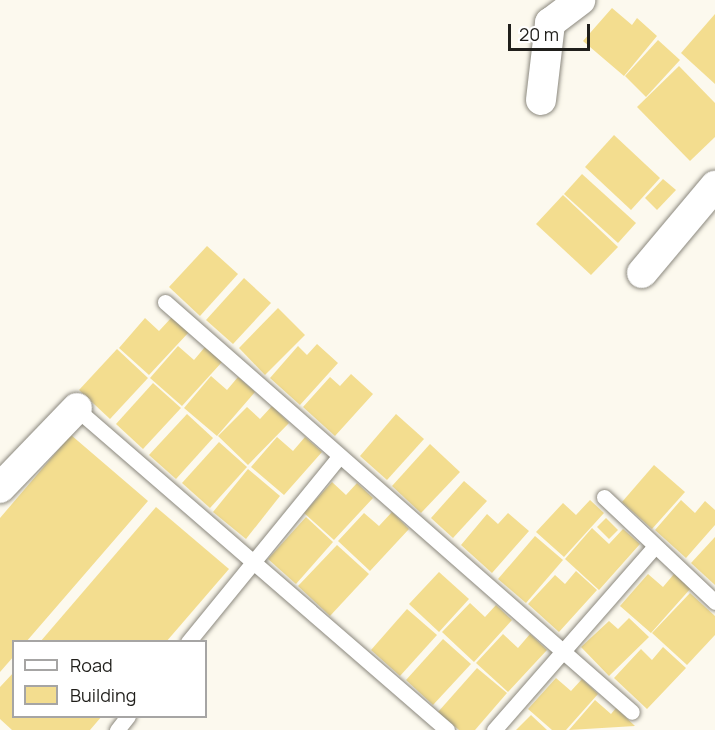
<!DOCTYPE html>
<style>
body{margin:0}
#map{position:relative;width:715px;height:730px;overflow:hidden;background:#fcf9ee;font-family:Manrope,sans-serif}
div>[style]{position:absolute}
.building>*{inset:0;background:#f3dd8f}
.roads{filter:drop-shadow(0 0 2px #8b887e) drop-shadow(0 0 2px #8b887e)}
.service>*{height:15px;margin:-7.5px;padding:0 7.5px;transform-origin:7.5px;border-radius:7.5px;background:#fff}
.minor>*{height:30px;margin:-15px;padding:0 15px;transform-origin:15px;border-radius:15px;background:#fff}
span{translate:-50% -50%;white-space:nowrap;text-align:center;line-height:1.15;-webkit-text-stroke:4.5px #fff;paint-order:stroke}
.legend{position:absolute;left:12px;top:640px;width:195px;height:78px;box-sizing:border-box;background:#fff;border:2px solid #a6a5a4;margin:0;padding:8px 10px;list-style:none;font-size:18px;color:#201f1b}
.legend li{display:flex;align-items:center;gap:12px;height:30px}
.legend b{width:30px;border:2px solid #a6a5a4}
.scale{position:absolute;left:508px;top:24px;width:82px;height:27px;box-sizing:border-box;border:3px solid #201f1b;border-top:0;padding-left:8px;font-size:18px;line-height:21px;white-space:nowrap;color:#201f1b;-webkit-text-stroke:4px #fff;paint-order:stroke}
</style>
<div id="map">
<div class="building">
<div style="clip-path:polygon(612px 8px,632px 25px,637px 18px,657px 36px,624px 76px,583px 41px)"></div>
<div style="clip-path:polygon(715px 14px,715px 84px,681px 53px)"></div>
<div style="clip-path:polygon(658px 40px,680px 60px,646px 97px,625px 76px)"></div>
<div style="clip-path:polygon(679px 66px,715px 103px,715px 137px,690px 161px,637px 107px)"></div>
<div style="clip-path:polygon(614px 135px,660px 178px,631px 210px,585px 167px)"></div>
<div style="clip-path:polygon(582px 174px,636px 223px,618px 243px,564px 194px)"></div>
<div style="clip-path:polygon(663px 179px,676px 190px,657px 210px,645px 198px)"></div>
<div style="clip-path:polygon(563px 195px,618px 247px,591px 275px,536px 224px)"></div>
<div style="clip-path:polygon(207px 246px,238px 274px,200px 316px,169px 287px)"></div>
<div style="clip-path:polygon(244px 278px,271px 303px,233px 344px,206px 320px)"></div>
<div style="clip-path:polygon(278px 308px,305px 335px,265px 375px,239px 348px)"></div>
<div style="clip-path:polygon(172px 317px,189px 332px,149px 375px,119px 348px,145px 318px,159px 331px)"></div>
<div style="clip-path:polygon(317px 344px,338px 363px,300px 405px,270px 378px,298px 346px,307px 355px)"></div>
<div style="clip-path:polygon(178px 346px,194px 360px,205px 347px,222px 362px,182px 406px,150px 378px)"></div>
<div style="clip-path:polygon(117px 349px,148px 378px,110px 419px,79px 390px)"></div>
<div style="clip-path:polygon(351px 374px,373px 394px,335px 436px,303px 407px,330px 377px,340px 386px)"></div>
<div style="clip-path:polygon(211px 376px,227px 390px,238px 377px,255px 392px,217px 436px,184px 408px)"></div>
<div style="clip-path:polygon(153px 383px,181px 408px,143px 449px,116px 424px)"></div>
<div style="clip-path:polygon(272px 406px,289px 423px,248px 465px,218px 436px,247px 407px,260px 419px)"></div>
<div style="clip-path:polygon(187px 414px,213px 438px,176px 479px,149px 455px)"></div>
<div style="clip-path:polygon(396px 414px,424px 439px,387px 480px,360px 456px)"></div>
<div style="clip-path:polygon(71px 435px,148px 501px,26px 642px,14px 642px,14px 656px,0 672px,0 518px)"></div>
<div style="clip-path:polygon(277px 437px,293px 451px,305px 437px,322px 452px,284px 495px,251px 467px)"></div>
<div style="clip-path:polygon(219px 442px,247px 467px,210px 508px,182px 483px)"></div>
<div style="clip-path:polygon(430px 444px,460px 472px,421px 513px,392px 486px)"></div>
<div style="clip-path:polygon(654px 465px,685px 492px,652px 529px,622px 502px)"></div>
<div style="clip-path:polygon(248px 469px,280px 496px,246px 539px,213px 512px)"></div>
<div style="clip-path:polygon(464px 481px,487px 501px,453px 538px,431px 518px)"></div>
<div style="clip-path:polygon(332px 482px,346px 495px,357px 483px,373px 498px,334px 540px,304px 513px)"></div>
<div style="clip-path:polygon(590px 500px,604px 513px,564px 557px,536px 532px,563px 503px,576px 515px)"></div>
<div style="clip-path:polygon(681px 500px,695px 513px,705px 501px,715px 510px,715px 525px,686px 558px,655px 530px)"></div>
<div style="clip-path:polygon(156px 507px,229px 569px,166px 642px,40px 642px)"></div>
<div style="clip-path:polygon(392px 512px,409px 529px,370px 571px,338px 541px,364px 513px,379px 526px)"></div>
<div style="clip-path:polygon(508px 513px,529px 531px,492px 573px,461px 545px,487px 514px,498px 524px)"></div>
<div style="clip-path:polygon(306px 517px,333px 542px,296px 584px,268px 559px)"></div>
<div style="clip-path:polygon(606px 518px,618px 530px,609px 539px,597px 527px)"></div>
<div style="clip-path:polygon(592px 528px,609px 544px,623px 529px,640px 544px,599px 590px,565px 559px)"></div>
<div style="clip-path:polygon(535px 536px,563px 560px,526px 603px,498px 579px)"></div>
<div style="clip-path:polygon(715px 537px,715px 585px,691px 563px)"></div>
<div style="clip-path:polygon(337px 545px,369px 574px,330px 616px,298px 586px)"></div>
<div style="clip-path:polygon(576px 571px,597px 590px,559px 632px,528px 604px,555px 575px,565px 584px)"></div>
<div style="clip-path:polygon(439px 572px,469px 599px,439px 632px,409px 604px)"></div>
<div style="clip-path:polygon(648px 574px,663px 587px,674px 574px,691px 588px,651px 633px,620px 606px)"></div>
<div style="clip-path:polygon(690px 593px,715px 616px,715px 635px,687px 665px,652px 633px)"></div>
<div style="clip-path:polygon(470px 603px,485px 617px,496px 605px,512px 620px,474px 662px,442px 632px)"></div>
<div style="clip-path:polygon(407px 609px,437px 635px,400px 676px,371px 650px)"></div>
<div style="clip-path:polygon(629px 618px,649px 637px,609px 676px,581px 647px,609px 621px,618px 629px)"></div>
<div style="clip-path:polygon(503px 634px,518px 648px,530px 634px,547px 650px,508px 692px,476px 663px)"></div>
<div style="clip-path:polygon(443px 639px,471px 664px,433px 705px,406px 680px)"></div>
<div style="clip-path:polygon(663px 647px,686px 668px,647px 709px,614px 678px,641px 649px,652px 660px)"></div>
<div style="clip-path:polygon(477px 668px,507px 693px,475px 730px,459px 730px,438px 712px)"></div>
<div style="clip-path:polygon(14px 672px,14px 716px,102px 716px,90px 730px,12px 730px,0 719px,0 687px)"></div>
<div style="clip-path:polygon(556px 678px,571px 691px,582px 679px,598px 694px,566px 730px,552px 730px,528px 709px)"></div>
<div style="clip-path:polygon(595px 700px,611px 714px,616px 708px,635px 726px,569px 730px)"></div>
<div style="clip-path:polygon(531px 715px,547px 730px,516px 730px)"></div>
</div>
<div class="roads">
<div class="service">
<div style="left:165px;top:302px;width:621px;rotate:41.28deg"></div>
<div style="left:72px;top:405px;width:496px;rotate:40.9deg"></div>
<div style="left:604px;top:497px;width:153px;rotate:43.4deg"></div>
<div style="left:188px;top:642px;width:237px;rotate:-50.8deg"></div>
<div style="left:117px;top:730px;width:18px;rotate:-52deg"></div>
<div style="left:494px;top:730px;width:244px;rotate:-48.8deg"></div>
</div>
<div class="minor">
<div style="left:541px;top:100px;width:78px;rotate:-83.3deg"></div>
<div style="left:550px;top:23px;width:38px;rotate:-37deg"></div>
<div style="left:642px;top:273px;width:114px;rotate:-50deg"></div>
<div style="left:0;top:488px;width:111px;rotate:-46.1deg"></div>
</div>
</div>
<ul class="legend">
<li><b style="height:8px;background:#fff"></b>Road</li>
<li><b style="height:16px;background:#f3dd8f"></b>Building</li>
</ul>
<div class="scale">20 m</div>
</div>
